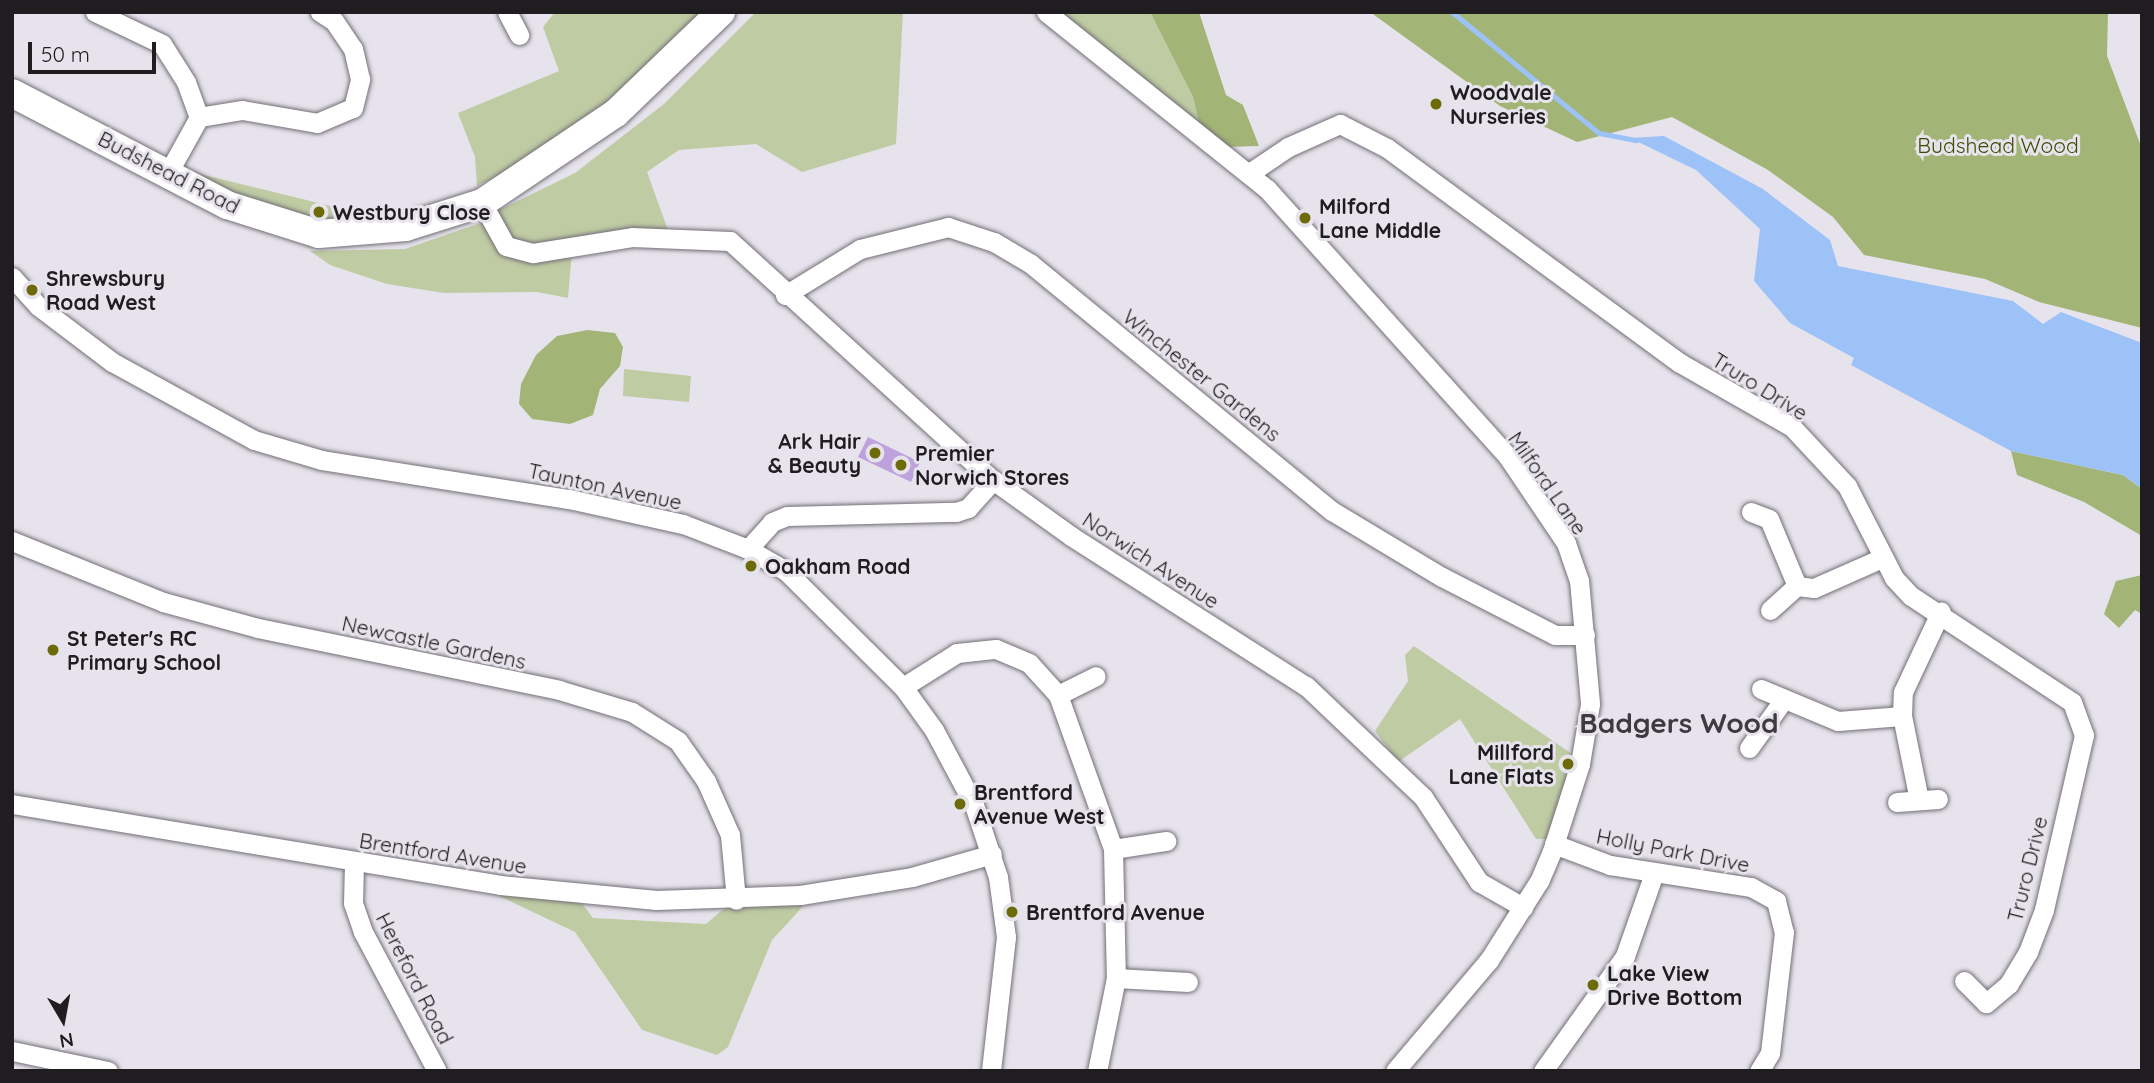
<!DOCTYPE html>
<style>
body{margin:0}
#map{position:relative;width:2154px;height:1083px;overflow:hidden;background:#e7e3ec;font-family:Quicksand,sans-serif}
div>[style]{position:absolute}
.green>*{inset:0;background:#bfcba3}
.forest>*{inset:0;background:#a3b576}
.water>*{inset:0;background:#9dc2f8}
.stream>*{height:5px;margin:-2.5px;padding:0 2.5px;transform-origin:2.5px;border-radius:2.5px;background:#9dc2f8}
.building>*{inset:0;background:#bea2dc}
.roads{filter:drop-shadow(0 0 2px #726f77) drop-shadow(0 0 2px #726f77)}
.street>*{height:19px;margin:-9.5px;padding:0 9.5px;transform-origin:9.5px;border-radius:9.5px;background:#fff}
.secondary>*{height:28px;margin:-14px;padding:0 14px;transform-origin:14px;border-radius:14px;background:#fff}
.dots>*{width:19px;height:19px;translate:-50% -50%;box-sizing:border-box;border:4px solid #e7e3ec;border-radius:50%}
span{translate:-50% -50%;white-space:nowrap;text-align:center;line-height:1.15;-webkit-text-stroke:6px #e7e3ec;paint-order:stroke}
.poi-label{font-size:21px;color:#1f1d20;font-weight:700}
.left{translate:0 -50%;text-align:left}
.right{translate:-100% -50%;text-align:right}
.park-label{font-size:21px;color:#3e4c00}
.street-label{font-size:21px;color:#1f1d20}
.district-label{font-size:28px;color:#3e3a42;font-weight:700}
.frame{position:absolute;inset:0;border:14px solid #1f1d20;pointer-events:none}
.north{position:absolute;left:28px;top:985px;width:70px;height:70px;-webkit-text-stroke:5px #e7e3ec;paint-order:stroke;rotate:170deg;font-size:19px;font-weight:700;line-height:28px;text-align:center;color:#1f1d20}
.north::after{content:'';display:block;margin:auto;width:24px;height:32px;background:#1f1d20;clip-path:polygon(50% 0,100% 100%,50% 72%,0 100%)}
.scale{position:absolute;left:28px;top:42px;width:128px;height:32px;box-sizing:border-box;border:4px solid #1f1d20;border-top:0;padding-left:9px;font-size:21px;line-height:24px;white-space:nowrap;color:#1f1d20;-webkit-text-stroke:5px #e7e3ec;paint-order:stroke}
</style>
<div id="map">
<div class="green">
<div style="clip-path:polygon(555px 12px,703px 12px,604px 105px,531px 158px,477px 186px,475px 157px,458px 113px,559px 71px,543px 27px)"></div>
<div style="clip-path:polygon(756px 12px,903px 12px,896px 144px,802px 172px,756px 144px,679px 150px,647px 172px,668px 230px,533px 248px,509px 242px,493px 213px,575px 173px,664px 104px)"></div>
<div style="clip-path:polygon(1056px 12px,1150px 12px,1193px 97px,1200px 127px)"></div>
<div style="clip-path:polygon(196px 173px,380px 218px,318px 220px,201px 183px)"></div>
<div style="clip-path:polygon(486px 221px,504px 249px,572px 251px,568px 298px,537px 292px,444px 293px,387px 284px,330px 265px,310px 251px,405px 249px)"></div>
<div style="clip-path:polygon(624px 369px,691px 376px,689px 402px,623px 396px)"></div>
<div style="clip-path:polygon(1414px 646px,1575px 756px,1551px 839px,1536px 839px,1460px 719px,1398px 762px,1375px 731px,1408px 681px,1405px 655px)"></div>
<div style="clip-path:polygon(484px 889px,581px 902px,593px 918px,706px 924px,726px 907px,807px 902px,772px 940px,728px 1047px,717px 1055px,642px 1030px,575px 932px)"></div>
</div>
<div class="forest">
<div style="clip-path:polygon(1150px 12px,1199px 12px,1226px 95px,1243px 105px,1259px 146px,1224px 147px,1200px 127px,1193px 97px)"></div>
<div style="clip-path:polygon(1370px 12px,2108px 12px,2107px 56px,2142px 149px,2142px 328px,2039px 302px,1985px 279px,1864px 255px,1833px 217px,1768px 170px,1672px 117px,1577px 142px,1500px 106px)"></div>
<div style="clip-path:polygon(587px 330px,615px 333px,623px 347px,620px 366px,600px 389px,593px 415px,570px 424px,532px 419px,519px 404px,521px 384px,536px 355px,557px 336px)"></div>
<div style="clip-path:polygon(2011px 451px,2123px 475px,2142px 489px,2142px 536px,2084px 502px,2017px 475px)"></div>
<div style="clip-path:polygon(2142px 575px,2142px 614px,2135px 610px,2119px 628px,2104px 614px,2116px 581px)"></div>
</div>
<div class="water">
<div style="clip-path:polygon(1664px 136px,1763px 189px,1830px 240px,1838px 266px,2013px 301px,2043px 324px,2061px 312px,2142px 343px,2142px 489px,2123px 475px,2011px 451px,1851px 365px,1854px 358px,1790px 323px,1754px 281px,1760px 229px,1696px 170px,1630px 138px)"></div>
</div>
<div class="stream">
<div style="left:1452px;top:12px;width:190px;rotate:39.5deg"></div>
<div style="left:1599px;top:133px;width:38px;rotate:11deg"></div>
</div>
<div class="building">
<div style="clip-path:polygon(868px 437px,920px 462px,911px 482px,858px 457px)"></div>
</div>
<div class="roads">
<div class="street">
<div style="left:95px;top:12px;width:74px;rotate:25.5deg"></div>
<div style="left:162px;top:44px;width:45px;rotate:57.7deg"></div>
<div style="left:186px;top:82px;width:37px;rotate:70deg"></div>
<div style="left:507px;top:12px;width:26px;rotate:62deg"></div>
<div style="left:1046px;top:12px;width:283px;rotate:38.7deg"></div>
<div style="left:1267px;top:189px;width:360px;rotate:48deg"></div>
<div style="left:1508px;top:457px;width:104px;rotate:56deg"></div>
<div style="left:1566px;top:543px;width:39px;rotate:71deg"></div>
<div style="left:1579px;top:580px;width:124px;rotate:84.9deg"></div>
<div style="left:1590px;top:704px;width:61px;rotate:99.5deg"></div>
<div style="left:1580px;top:764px;width:91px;rotate:107.8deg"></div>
<div style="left:1552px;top:851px;width:33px;rotate:113deg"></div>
<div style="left:1539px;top:881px;width:93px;rotate:122.3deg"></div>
<div style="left:1489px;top:960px;width:145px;rotate:130.3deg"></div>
<div style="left:199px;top:117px;width:44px;rotate:-9.2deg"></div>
<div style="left:242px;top:110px;width:76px;rotate:9.8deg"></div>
<div style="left:317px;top:123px;width:39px;rotate:-23deg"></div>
<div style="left:353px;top:108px;width:30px;rotate:-76deg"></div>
<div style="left:360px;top:79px;width:31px;rotate:-103deg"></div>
<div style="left:353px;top:49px;width:34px;rotate:-124deg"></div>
<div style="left:334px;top:21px;width:17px;rotate:-147deg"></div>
<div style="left:1251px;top:172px;width:45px;rotate:-34deg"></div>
<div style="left:1288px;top:147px;width:57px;rotate:-23.9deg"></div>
<div style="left:1340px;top:124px;width:53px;rotate:27.1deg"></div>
<div style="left:1387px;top:148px;width:363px;rotate:36.3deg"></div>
<div style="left:1680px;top:363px;width:129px;rotate:29.7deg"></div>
<div style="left:1792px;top:427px;width:81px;rotate:47deg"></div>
<div style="left:1847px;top:486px;width:103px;rotate:62.9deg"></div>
<div style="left:1894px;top:578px;width:25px;rotate:47deg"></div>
<div style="left:1911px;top:596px;width:193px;rotate:33.4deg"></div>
<div style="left:2072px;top:702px;width:35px;rotate:70deg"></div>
<div style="left:2084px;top:735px;width:180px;rotate:102.9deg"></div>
<div style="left:2044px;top:910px;width:45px;rotate:110.9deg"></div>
<div style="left:2028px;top:952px;width:37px;rotate:121deg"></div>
<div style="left:2009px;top:984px;width:30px;rotate:140deg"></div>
<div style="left:1986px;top:1003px;width:31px;rotate:-135deg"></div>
<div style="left:168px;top:173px;width:64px;rotate:-61deg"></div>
<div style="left:482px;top:203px;width:49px;rotate:60.8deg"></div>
<div style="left:506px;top:246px;width:28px;rotate:15deg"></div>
<div style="left:533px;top:253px;width:100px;rotate:-9.2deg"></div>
<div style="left:632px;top:237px;width:98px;rotate:2.3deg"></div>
<div style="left:730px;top:241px;width:355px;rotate:42.3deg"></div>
<div style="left:993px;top:480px;width:96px;rotate:35.7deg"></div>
<div style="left:1071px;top:536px;width:279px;rotate:32.6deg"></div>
<div style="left:1306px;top:686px;width:161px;rotate:43.5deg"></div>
<div style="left:1423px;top:797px;width:102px;rotate:56.6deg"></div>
<div style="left:1479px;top:882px;width:51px;rotate:29.6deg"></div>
<div style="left:12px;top:277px;width:39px;rotate:48deg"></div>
<div style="left:38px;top:306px;width:93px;rotate:37.1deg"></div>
<div style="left:112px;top:362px;width:162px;rotate:28.8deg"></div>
<div style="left:254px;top:440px;width:71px;rotate:16.4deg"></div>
<div style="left:322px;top:460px;width:250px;rotate:9deg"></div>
<div style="left:569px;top:499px;width:117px;rotate:12.4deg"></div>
<div style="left:683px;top:524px;width:70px;rotate:21deg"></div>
<div style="left:748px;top:549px;width:44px;rotate:30.1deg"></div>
<div style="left:786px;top:571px;width:165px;rotate:44.8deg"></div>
<div style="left:903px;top:687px;width:53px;rotate:54.2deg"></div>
<div style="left:934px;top:730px;width:85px;rotate:61.9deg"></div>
<div style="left:974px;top:805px;width:76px;rotate:71.6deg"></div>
<div style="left:998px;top:877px;width:61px;rotate:82.4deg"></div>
<div style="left:1006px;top:937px;width:135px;rotate:96.4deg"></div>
<div style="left:785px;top:295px;width:88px;rotate:-31.5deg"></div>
<div style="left:860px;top:249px;width:91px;rotate:-14deg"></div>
<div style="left:948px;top:227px;width:48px;rotate:18.1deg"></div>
<div style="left:994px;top:242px;width:43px;rotate:30.7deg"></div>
<div style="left:1031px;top:264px;width:389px;rotate:39.4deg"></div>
<div style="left:1332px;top:511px;width:128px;rotate:31deg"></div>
<div style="left:1442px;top:577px;width:127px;rotate:27.2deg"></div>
<div style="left:1555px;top:635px;width:30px"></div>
<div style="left:1751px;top:512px;width:19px;rotate:21deg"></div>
<div style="left:1769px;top:519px;width:73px;rotate:67.3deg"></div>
<div style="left:12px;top:541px;width:163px;rotate:22deg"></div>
<div style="left:163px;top:602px;width:98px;rotate:15.3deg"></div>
<div style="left:258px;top:628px;width:307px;rotate:11.6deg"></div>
<div style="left:559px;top:690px;width:76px;rotate:16.8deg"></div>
<div style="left:632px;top:712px;width:54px;rotate:32.2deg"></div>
<div style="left:678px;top:741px;width:49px;rotate:55deg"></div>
<div style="left:706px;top:781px;width:59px;rotate:66deg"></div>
<div style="left:730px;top:835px;width:65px;rotate:84.7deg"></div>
<div style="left:748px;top:549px;width:36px;rotate:-48deg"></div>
<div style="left:772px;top:522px;width:16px;rotate:-22deg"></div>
<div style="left:787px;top:516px;width:169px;rotate:-1.4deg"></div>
<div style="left:956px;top:512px;width:13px;rotate:-18deg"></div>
<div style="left:968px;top:508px;width:38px;rotate:-48deg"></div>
<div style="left:1770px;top:610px;width:36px;rotate:-42deg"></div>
<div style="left:1797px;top:586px;width:17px;rotate:7deg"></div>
<div style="left:1814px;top:588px;width:74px;rotate:-23.8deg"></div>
<div style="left:903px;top:687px;width:64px;rotate:-32.2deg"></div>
<div style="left:957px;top:653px;width:39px;rotate:-6deg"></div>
<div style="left:996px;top:649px;width:36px;rotate:23deg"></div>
<div style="left:1029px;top:663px;width:43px;rotate:47.8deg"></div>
<div style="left:1058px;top:695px;width:164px;rotate:70.3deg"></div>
<div style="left:1113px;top:849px;width:129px;rotate:88.7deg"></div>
<div style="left:1116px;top:978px;width:95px;rotate:101.5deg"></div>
<div style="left:1761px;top:689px;width:83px;rotate:22.6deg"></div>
<div style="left:1838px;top:721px;width:64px;rotate:-4.5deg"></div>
<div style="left:1058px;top:695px;width:42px;rotate:-26.6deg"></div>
<div style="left:1749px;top:748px;width:60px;rotate:-54.5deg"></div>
<div style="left:1919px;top:800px;width:86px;rotate:-101.4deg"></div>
<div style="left:1902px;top:716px;width:24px;rotate:-88deg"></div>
<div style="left:1903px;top:692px;width:89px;rotate:-64.9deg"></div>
<div style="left:1897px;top:802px;width:41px;rotate:-4.2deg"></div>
<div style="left:12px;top:804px;width:495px;rotate:9.4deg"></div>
<div style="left:500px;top:885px;width:157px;rotate:5.5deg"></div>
<div style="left:656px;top:900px;width:144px;rotate:-2deg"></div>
<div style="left:800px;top:895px;width:113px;rotate:-9.1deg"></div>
<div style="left:912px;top:877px;width:83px;rotate:-16deg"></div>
<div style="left:1554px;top:844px;width:60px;rotate:20.6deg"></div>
<div style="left:1610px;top:865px;width:143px;rotate:8.9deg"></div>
<div style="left:1751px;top:887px;width:29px;rotate:29deg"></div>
<div style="left:1776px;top:901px;width:32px;rotate:76deg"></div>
<div style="left:1784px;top:932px;width:122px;rotate:96.6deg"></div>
<div style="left:1770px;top:1053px;width:21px;rotate:121deg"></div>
<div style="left:1113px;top:849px;width:54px;rotate:-8.6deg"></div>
<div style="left:354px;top:863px;width:40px;rotate:91.4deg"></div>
<div style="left:353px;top:903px;width:31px;rotate:71deg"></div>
<div style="left:363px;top:932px;width:157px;rotate:62deg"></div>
<div style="left:1116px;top:978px;width:72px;rotate:3.2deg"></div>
<div style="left:12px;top:1051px;width:98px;rotate:11.8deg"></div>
<div style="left:1543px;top:1071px;width:141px;rotate:-54.5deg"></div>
<div style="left:1625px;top:956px;width:88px;rotate:-70.7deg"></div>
</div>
<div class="secondary">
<div style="left:12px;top:93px;width:242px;rotate:27.5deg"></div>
<div style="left:227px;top:205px;width:96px;rotate:17.5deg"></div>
<div style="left:319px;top:234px;width:87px;rotate:-4.6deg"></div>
<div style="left:406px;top:227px;width:80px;rotate:-17.5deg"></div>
<div style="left:482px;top:203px;width:161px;rotate:-33.9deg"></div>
<div style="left:616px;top:113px;width:146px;rotate:-43.9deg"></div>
</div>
</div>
<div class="dots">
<div style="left:1436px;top:104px;background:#6d6b08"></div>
<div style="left:319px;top:212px;background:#6d6b08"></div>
<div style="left:1305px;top:218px;background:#6d6b08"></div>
<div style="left:32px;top:290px;background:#6d6b08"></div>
<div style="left:875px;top:453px;background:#6d6b08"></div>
<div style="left:901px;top:465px;background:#6d6b08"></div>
<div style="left:751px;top:566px;background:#6d6b08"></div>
<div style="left:53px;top:650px;background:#6d6b08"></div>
<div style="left:1568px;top:764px;background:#6d6b08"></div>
<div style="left:960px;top:804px;background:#6d6b08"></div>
<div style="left:1012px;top:912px;background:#6d6b08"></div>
<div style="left:1593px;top:985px;background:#6d6b08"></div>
</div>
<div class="poi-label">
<span class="left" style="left:1450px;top:104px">Woodvale<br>Nurseries</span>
<span class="left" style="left:1319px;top:218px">Milford<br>Lane Middle</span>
<span class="left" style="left:333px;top:212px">Westbury Close</span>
<span class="left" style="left:46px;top:290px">Shrewsbury<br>Road West</span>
<span class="right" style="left:861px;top:453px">Ark Hair<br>&amp; Beauty</span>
<span class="left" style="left:915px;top:465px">Premier<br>Norwich Stores</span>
<span class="left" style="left:765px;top:566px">Oakham Road</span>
<span class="left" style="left:67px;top:650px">St Peter's RC<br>Primary School</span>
<span class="right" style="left:1554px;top:764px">Millford<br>Lane Flats</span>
<span class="left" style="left:974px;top:804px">Brentford<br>Avenue West</span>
<span class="left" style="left:1026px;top:912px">Brentford Avenue</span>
<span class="left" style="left:1607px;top:985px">Lake View<br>Drive Bottom</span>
</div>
<div class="park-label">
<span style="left:1998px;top:145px">Budshead Wood</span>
</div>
<div class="street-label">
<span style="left:169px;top:172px;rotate:27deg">Budshead Road</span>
<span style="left:1202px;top:375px;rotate:39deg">Winchester Gardens</span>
<span style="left:1760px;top:386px;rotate:32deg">Truro Drive</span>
<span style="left:1548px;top:483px;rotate:55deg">Milford Lane</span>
<span style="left:605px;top:486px;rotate:12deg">Taunton Avenue</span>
<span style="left:1151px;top:560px;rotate:33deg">Norwich Avenue</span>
<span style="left:434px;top:642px;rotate:12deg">Newcastle Gardens</span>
<span style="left:1673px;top:850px;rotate:11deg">Holly Park Drive</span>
<span style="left:443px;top:853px;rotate:9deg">Brentford Avenue</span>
<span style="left:2027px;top:869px;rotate:-76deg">Truro Drive</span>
<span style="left:415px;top:978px;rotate:63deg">Hereford Road</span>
</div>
<div class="district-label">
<span style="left:1679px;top:723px">Badgers Wood</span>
</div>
<div class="frame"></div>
<div class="north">N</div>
<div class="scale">50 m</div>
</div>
